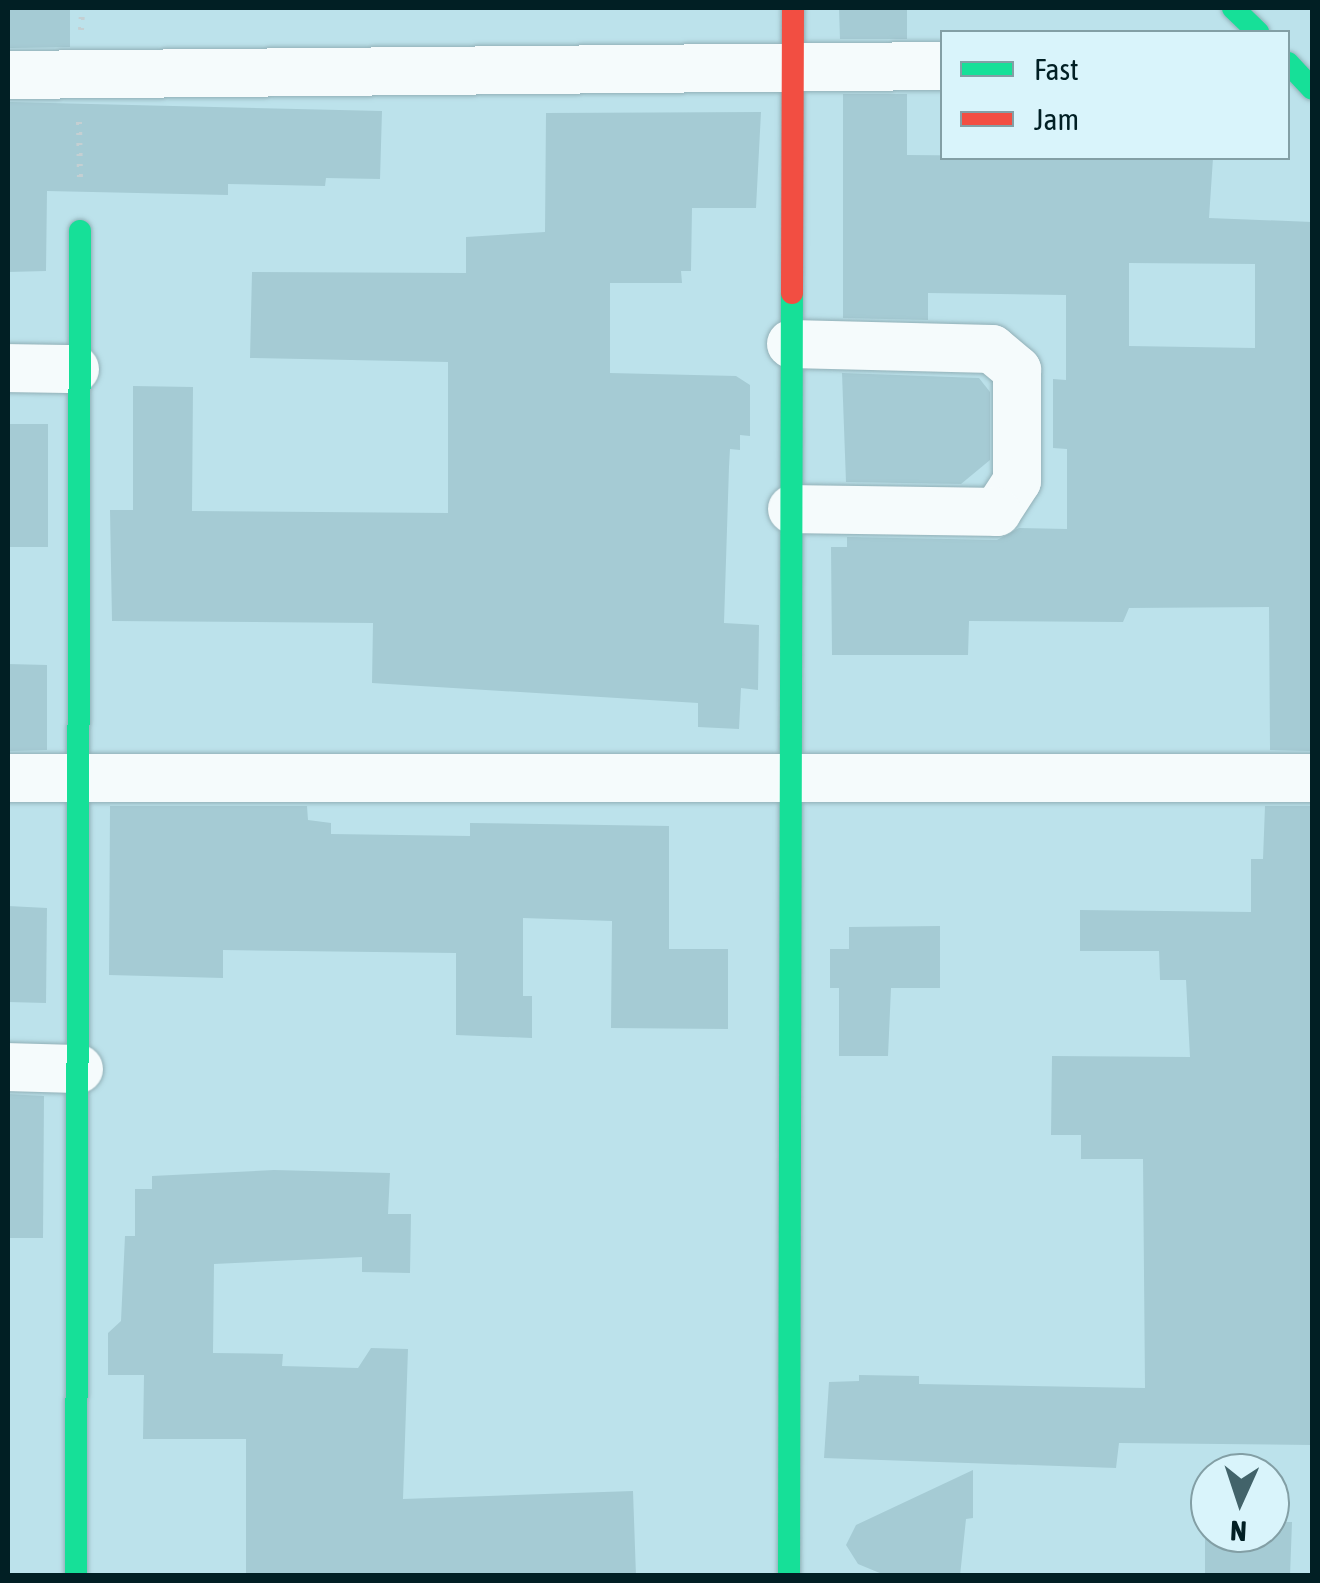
<!DOCTYPE html>
<style>
body{margin:0}
#map{position:relative;width:1320px;height:1583px;overflow:hidden;background:#bce2eb;font-family:"Asap Condensed",sans-serif}
div>[style]{position:absolute}
.building>*{inset:0;background:#a5cbd4}
.path>*{height:6px;margin-top:-3px;transform-origin:0;background:repeating-linear-gradient(90deg,#c4cfd2 0 2.5px,transparent 0 10.5px)}
.roads{filter:drop-shadow(0 0 2px #91afb6) drop-shadow(0 0 2px #91afb6)}
.street>*{height:48px;margin:-24px;padding:0 24px;transform-origin:24px;border-radius:24px;background:#f5fbfc}
.fast>*{height:22px;margin:-11px;padding:0 11px;transform-origin:11px;border-radius:11px;background:#16e098}
.jam>*{height:22px;margin:-11px;padding:0 11px;transform-origin:11px;border-radius:11px;background:#f24e42}
span{translate:-50% -50%;white-space:nowrap;text-align:center;line-height:1.15;-webkit-text-stroke:8px #d9f4fb;paint-order:stroke}
.frame{position:absolute;inset:0;border:10px solid #011f24;pointer-events:none}
.legend{position:absolute;left:940px;top:30px;width:350px;height:130px;box-sizing:border-box;background:#d9f4fb;border:2px solid #839fa5;margin:0;padding:12px 18px;list-style:none;font-size:30px;color:#011f24}
.legend li{display:flex;align-items:center;gap:20px;height:50px}
.legend b{width:50px;border:2px solid #839fa5}
.north{position:absolute;left:1190px;top:1453px;width:100px;height:100px;box-sizing:border-box;background:#d9f4fb;border:2px solid #839fa5;border-radius:50%;rotate:183deg;font-size:28px;font-weight:700;line-height:40px;text-align:center;color:#011f24}
.north::after{content:'';display:block;margin:auto;width:35px;height:45px;background:#42636a;clip-path:polygon(50% 0,100% 100%,50% 72%,0 100%)}
</style>
<div id="map">
<div class="building">
<div style="clip-path:polygon(8px 8px,70px 8px,70px 47px,8px 48px)"></div>
<div style="clip-path:polygon(839px 8px,907px 8px,907px 39px,840px 39px)"></div>
<div style="clip-path:polygon(evenodd,843px 94px,907px 94px,907px 155px,1213px 158px,1209px 218px,1312px 222px,1312px 751px,1270px 750px,1269px 607px,1129px 608px,1123px 622px,969px 621px,968px 655px,832px 655px,831px 547px,847px 547px,847px 537px,997px 540px,1019px 528px,1067px 529px,1067px 449px,1053px 448px,1053px 379px,1066px 380px,1066px 295px,928px 293px,928px 320px,843px 318px,843px 94px,1129px 263px,1255px 264px,1255px 348px,1129px 346px,1129px 263px)"></div>
<div style="clip-path:polygon(8px 102px,382px 111px,380px 179px,326px 178px,325px 186px,228px 184px,228px 195px,47px 191px,46px 271px,8px 272px)"></div>
<div style="clip-path:polygon(761px 112px,756px 208px,692px 208px,691px 271px,681px 271px,682px 283px,610px 283px,610px 373px,736px 376px,750px 385px,750px 436px,740px 435px,740px 450px,730px 449px,729px 467px,724px 623px,759px 625px,758px 690px,741px 688px,739px 729px,698px 727px,698px 703px,372px 683px,373px 623px,112px 621px,110px 510px,133px 510px,133px 386px,193px 387px,192px 511px,448px 513px,448px 362px,250px 358px,252px 272px,466px 273px,466px 237px,545px 232px,546px 113px)"></div>
<div style="clip-path:polygon(842px 373px,979px 378px,990px 392px,990px 460px,961px 484px,846px 482px)"></div>
<div style="clip-path:polygon(8px 424px,48px 424px,48px 547px,8px 547px)"></div>
<div style="clip-path:polygon(8px 664px,47px 665px,47px 750px,8px 751px)"></div>
<div style="clip-path:polygon(110px 806px,307px 806px,308px 820px,331px 823px,331px 834px,470px 836px,470px 823px,669px 826px,669px 949px,728px 949px,728px 1029px,611px 1028px,612px 921px,523px 918px,523px 996px,532px 996px,532px 1038px,456px 1035px,456px 953px,223px 950px,223px 978px,109px 975px)"></div>
<div style="clip-path:polygon(1312px 806px,1312px 1445px,1119px 1443px,1116px 1468px,824px 1458px,829px 1382px,859px 1381px,859px 1375px,919px 1376px,919px 1384px,1145px 1388px,1143px 1159px,1081px 1159px,1081px 1135px,1051px 1135px,1052px 1056px,1190px 1057px,1186px 980px,1160px 980px,1159px 951px,1080px 951px,1080px 910px,1251px 912px,1251px 859px,1263px 859px,1265px 806px)"></div>
<div style="clip-path:polygon(8px 906px,47px 908px,46px 1003px,8px 1002px)"></div>
<div style="clip-path:polygon(940px 926px,940px 988px,891px 988px,888px 1056px,839px 1056px,839px 988px,830px 988px,830px 949px,849px 949px,849px 927px)"></div>
<div style="clip-path:polygon(8px 1094px,44px 1096px,43px 1238px,8px 1238px)"></div>
<div style="clip-path:polygon(274px 1170px,390px 1173px,388px 1214px,411px 1214px,410px 1273px,362px 1272px,362px 1257px,214px 1264px,213px 1353px,283px 1354px,282px 1366px,358px 1368px,371px 1348px,408px 1349px,403px 1499px,633px 1491px,636px 1576px,246px 1576px,246px 1439px,143px 1439px,144px 1375px,108px 1375px,108px 1333px,121px 1321px,125px 1236px,135px 1236px,135px 1189px,152px 1189px,152px 1176px)"></div>
<div style="clip-path:polygon(973px 1470px,973px 1518px,966px 1519px,960px 1576px,887px 1576px,858px 1564px,846px 1545px,856px 1525px)"></div>
<div style="clip-path:polygon(1205px 1521px,1210px 1533px,1270px 1533px,1270px 1522px,1292px 1522px,1290px 1576px,1205px 1576px)"></div>
</div>
<div class="path">
<div style="left:81px;top:30px;width:22px;rotate:-87deg"></div>
<div style="left:79px;top:122px;width:58px;rotate:89deg"></div>
</div>
<div class="roads">
<div class="street">
<div style="left:8px;top:75px;width:934px;rotate:-0.55deg"></div>
<div style="left:791px;top:344px;width:201px;rotate:1.4deg"></div>
<div style="left:992px;top:349px;width:33px;rotate:40deg"></div>
<div style="left:1017px;top:370px;width:111px;rotate:90deg"></div>
<div style="left:1017px;top:481px;width:37px;rotate:123deg"></div>
<div style="left:997px;top:512px;width:205px;rotate:-179.2deg"></div>
<div style="left:8px;top:368px;width:67px;rotate:0.9deg"></div>
<div style="left:8px;top:778px;width:1304px"></div>
<div style="left:8px;top:1067px;width:71px;rotate:1.6deg"></div>
</div>
<div class="fast">
<div style="left:1233px;top:8px;width:35px;rotate:44deg"></div>
<div style="left:1288px;top:63px;width:35px;rotate:47deg"></div>
<div style="left:76px;top:1576px;width:1345px;rotate:-89.83deg"></div>
<div style="left:789px;top:1576px;width:1283px;rotate:-89.87deg"></div>
</div>
<div class="jam">
<div style="left:792px;top:293px;width:285px;rotate:-89.8deg"></div>
</div>
</div>
<div class="frame"></div>
<ul class="legend">
<li><b style="height:12px;background:#16e098"></b>Fast</li>
<li><b style="height:12px;background:#f24e42"></b>Jam</li>
</ul>
<div class="north">N</div>
</div>
